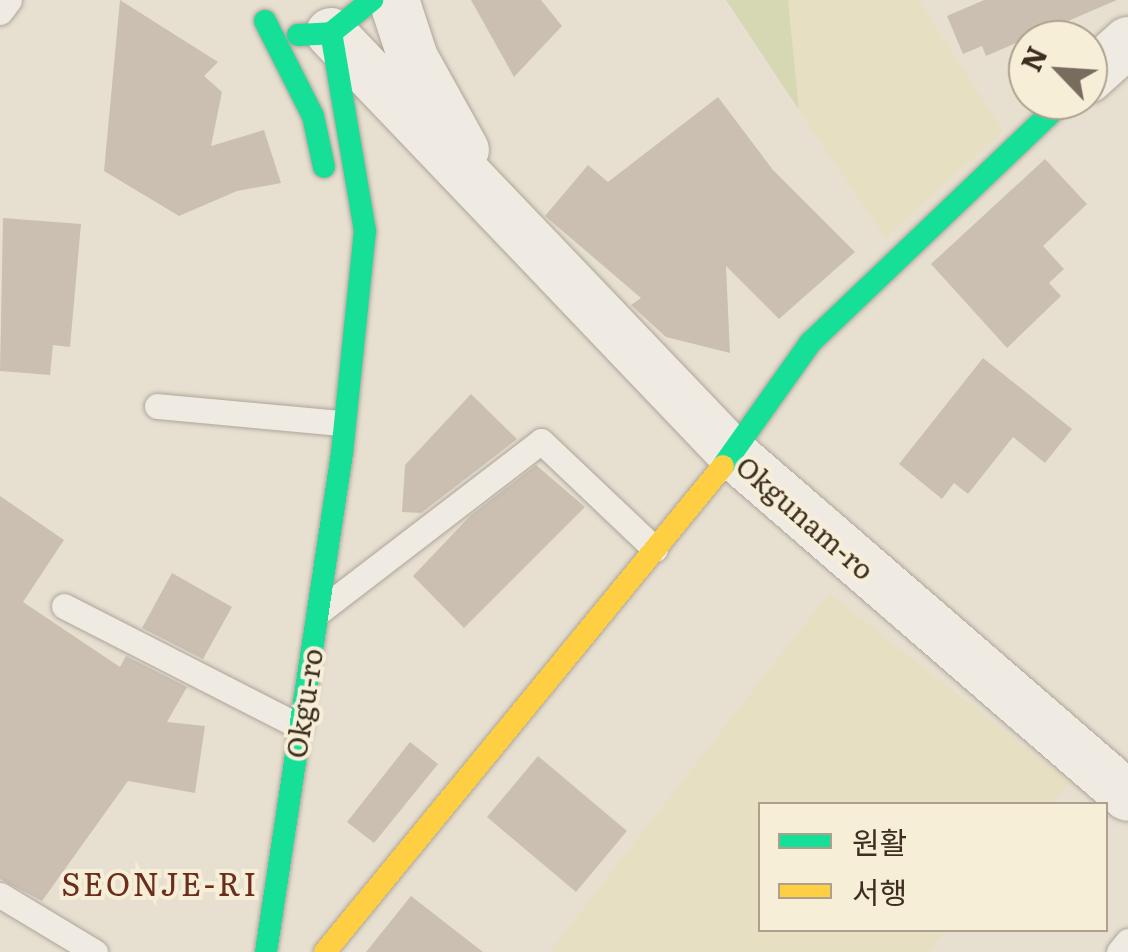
<!DOCTYPE html>
<meta charset="utf-8">
<style>
body{margin:0}
#map{position:relative;width:1128px;height:952px;overflow:hidden;background:#e7e0d1;font-family:Literata,"Noto Sans KR",serif}
div>[style]{position:absolute}
.farmland>*{inset:0;background:#e6dfc2}
.green>*{inset:0;background:#d6d7b3}
.building>*{inset:0;background:#cbbfb2}
.roads{filter:drop-shadow(0 0 2px #ada599) drop-shadow(0 0 2px #ada599)}
.lane>*{height:25px;margin:-12.5px;padding:0 12.5px;transform-origin:12.5px;border-radius:12.5px;background:#efebe3}
.street>*{height:50px;margin:-25px;padding:0 25px;transform-origin:25px;border-radius:25px;background:#efebe3}
.fast>*{height:22px;margin:-11px;padding:0 11px;transform-origin:11px;border-radius:11px;background:#16e098}
.slow>*{height:22px;margin:-11px;padding:0 11px;transform-origin:11px;border-radius:11px;background:#ffcf43}
span{translate:-50% -50%;white-space:nowrap;text-align:center;line-height:1.15;-webkit-text-stroke:8px #f7eed8;paint-order:stroke}
.street-label{font-size:28px;color:#3d2e20}
.quarter-label{font-size:32px;color:#6b2e1e;letter-spacing:2.5px}
.legend{position:absolute;left:758px;top:802px;width:350px;height:130px;box-sizing:border-box;background:#f7eed8;border:2px solid #ada18e;margin:0;padding:12px 18px;list-style:none;font-size:30px;color:#3d2e20}
.legend li{display:flex;align-items:center;gap:20px;height:50px}
.legend b{width:50px;border:2px solid #ada18e}
.north{position:absolute;left:1008px;top:20px;width:100px;height:100px;box-sizing:border-box;background:#f7eed8;border:2px solid #ada18e;border-radius:50%;rotate:295deg;font-size:28px;font-weight:700;line-height:40px;text-align:center;color:#3d2e20}
.north::after{content:'';display:block;margin:auto;width:35px;height:45px;background:#786c5e;clip-path:polygon(50% 0,100% 100%,50% 72%,0 100%)}
</style>
<div id="map">
<div class="farmland">
<div style="clip-path:polygon(788px 0,919px 0,1003px 131px,885px 238px,799px 110px)"></div>
<div style="clip-path:polygon(829px 593px,1070px 783px,1051px 804px,760px 804px,760px 930px,946px 930px,927px 952px,549px 952px)"></div>
</div>
<div class="green">
<div style="clip-path:polygon(726px 0,788px 0,799px 110px)"></div>
</div>
<div class="building">
<div style="clip-path:polygon(120px 0,218px 62px,204px 76px,222px 92px,211px 146px,264px 130px,281px 183px,237px 191px,179px 216px,104px 171px)"></div>
<div style="clip-path:polygon(471px 0,541px 0,562px 26px,514px 77px)"></div>
<div style="clip-path:polygon(984px 0,1117px 0,986px 56px,982px 46px,963px 54px,947px 16px)"></div>
<div style="clip-path:polygon(718px 97px,773px 170px,855px 252px,779px 319px,726px 266px,730px 353px,666px 337px,631px 305px,641px 298px,545px 216px,588px 165px,608px 182px)"></div>
<div style="clip-path:polygon(1045px 159px,1087px 204px,1043px 246px,1064px 269px,1049px 283px,1061px 296px,1007px 348px,931px 264px)"></div>
<div style="clip-path:polygon(3px 218px,81px 224px,70px 347px,53px 345px,50px 375px,0 371px)"></div>
<div style="clip-path:polygon(983px 358px,1072px 429px,1045px 463px,1013px 437px,968px 494px,954px 483px,942px 499px,899px 464px)"></div>
<div style="clip-path:polygon(471px 394px,517px 439px,421px 513px,402px 512px,405px 465px)"></div>
<div style="clip-path:polygon(536px 465px,585px 507px,464px 628px,413px 576px,470px 516px)"></div>
<div style="clip-path:polygon(0 496px,64px 540px,23px 602px,120px 667px,126px 656px,187px 687px,167px 722px,205px 726px,195px 793px,128px 781px,42px 901px,0 879px)"></div>
<div style="clip-path:polygon(172px 573px,232px 607px,203px 659px,142px 628px)"></div>
<div style="clip-path:polygon(410px 742px,438px 764px,374px 843px,347px 822px)"></div>
<div style="clip-path:polygon(538px 756px,627px 831px,576px 892px,487px 817px)"></div>
<div style="clip-path:polygon(411px 896px,483px 952px,366px 952px)"></div>
</div>
<div class="roads">
<div class="lane">
<div style="left:0;top:12px;width:15px;rotate:-53deg"></div>
<div style="left:157px;top:406px;width:185px;rotate:5.3deg"></div>
<div style="left:64px;top:606px;width:265px;rotate:27.1deg"></div>
<div style="left:321px;top:610px;width:277px;rotate:-37.5deg"></div>
<div style="left:541px;top:441px;width:157px;rotate:43.5deg"></div>
<div style="left:0;top:895px;width:111px;rotate:31deg"></div>
<div style="left:1119px;top:952px;width:14px;rotate:-51deg"></div>
</div>
<div class="street">
<div style="left:394px;top:0;width:61px;rotate:71.9deg"></div>
<div style="left:413px;top:58px;width:105px;rotate:61deg"></div>
<div style="left:331px;top:33px;width:582px;rotate:46.32deg"></div>
<div style="left:733px;top:454px;width:522px;rotate:40.89deg"></div>
<div style="left:1088px;top:78px;width:54px;rotate:-42deg"></div>
</div>
<div class="fast">
<div style="left:265px;top:21px;width:106px;rotate:63.2deg"></div>
<div style="left:313px;top:116px;width:52px;rotate:77.8deg"></div>
<div style="left:298px;top:35px;width:33px;rotate:-3deg"></div>
<div style="left:331px;top:33px;width:53px;rotate:-38.8deg"></div>
<div style="left:723px;top:466px;width:151px;rotate:-54.7deg"></div>
<div style="left:810px;top:343px;width:352px;rotate:-43.7deg"></div>
<div style="left:266px;top:952px;width:505px;rotate:-81.34deg"></div>
<div style="left:342px;top:453px;width:223px;rotate:-84.1deg"></div>
<div style="left:365px;top:231px;width:201px;rotate:-99.7deg"></div>
</div>
<div class="slow">
<div style="left:325px;top:952px;width:628px;rotate:-50.68deg"></div>
</div>
</div>
<div class="street-label">
<span style="left:806px;top:517px;rotate:41deg">Okgunam-ro</span>
<span style="left:303px;top:703px;rotate:-81deg">Okgu-ro</span>
</div>
<div class="quarter-label">
<span style="left:160px;top:882px">SEONJE-RI</span>
</div>
<ul class="legend">
<li><b style="height:12px;background:#16e098"></b>원활</li>
<li><b style="height:12px;background:#ffcf43"></b>서행</li>
</ul>
<div class="north">N</div>
</div>
